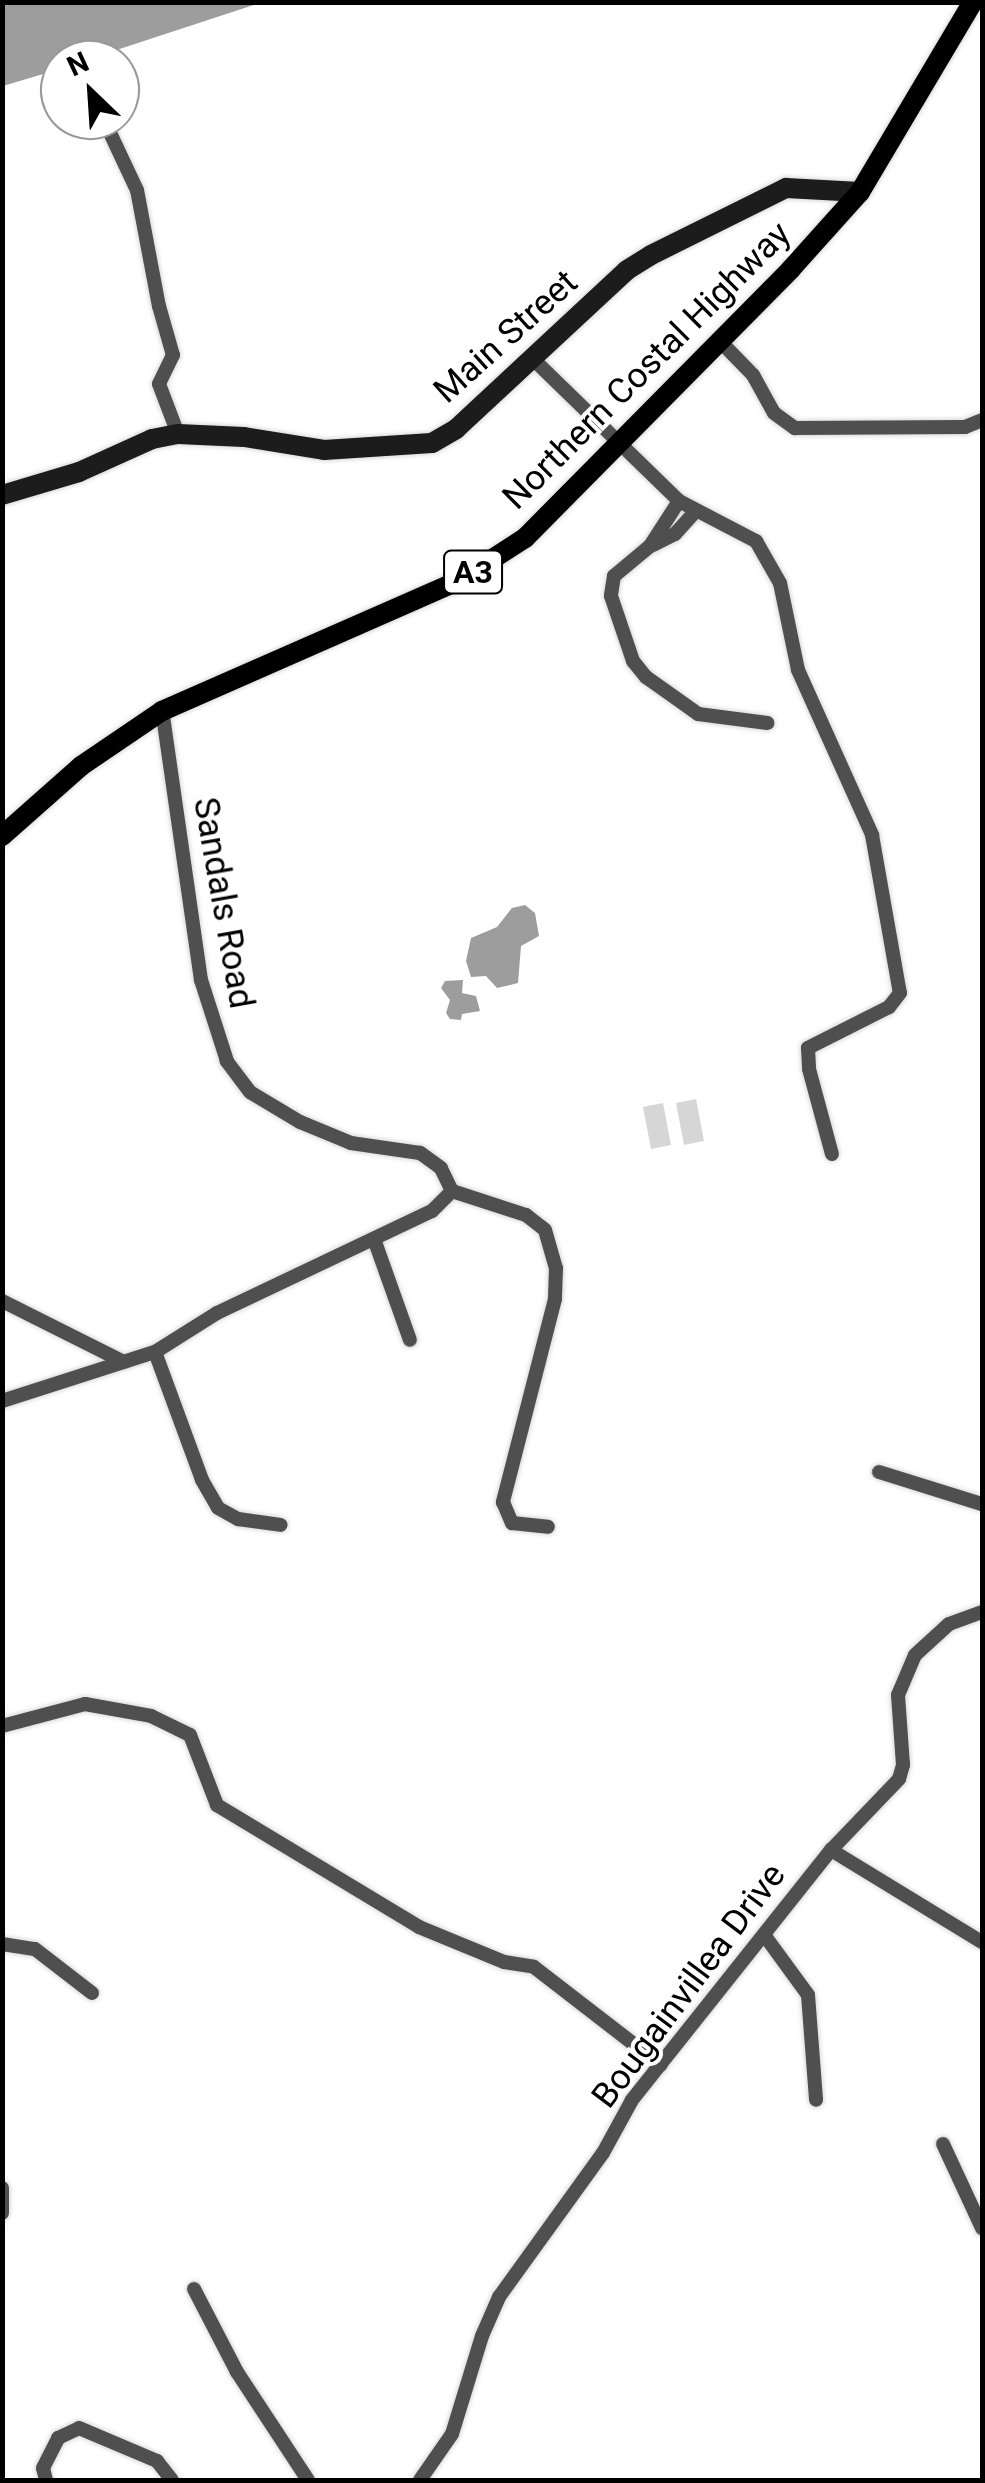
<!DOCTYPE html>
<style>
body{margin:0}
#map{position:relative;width:985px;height:2483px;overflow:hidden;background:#fff;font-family:Roboto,sans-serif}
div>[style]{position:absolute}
.green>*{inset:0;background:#d6d6d6}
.water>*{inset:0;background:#9d9d9d}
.roads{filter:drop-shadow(0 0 2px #dbdbdb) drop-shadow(0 0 2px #dbdbdb)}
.street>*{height:14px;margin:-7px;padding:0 7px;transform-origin:7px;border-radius:7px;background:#4f4f4f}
.secondary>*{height:20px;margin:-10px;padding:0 10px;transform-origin:10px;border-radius:10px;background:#1c1c1c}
.primary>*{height:20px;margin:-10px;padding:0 10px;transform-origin:10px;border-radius:10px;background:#000}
span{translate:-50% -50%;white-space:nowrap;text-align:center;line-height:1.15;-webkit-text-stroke:8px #fff;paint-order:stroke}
.shield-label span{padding:2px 8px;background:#fff;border:2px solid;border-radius:8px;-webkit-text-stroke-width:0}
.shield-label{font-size:32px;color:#000;font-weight:700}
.street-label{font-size:35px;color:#000}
.frame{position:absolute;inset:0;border:5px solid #000;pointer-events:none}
.north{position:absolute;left:40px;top:40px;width:100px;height:100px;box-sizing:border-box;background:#fff;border:2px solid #999;border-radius:50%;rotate:335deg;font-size:28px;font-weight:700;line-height:40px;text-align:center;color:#000}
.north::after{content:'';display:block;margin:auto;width:35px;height:45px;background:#000;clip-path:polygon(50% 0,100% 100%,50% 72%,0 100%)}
</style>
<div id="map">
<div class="green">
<div style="clip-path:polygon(696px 1099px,704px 1141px,684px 1145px,676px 1103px)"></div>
<div style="clip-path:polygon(663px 1103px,671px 1145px,651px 1149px,643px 1107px)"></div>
</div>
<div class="water">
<div style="clip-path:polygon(3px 2px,260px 2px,260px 3px,86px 60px,60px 60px,60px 69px,3px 86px)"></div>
<div style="clip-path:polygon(525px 905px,535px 913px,539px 936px,521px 946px,518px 983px,497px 988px,486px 976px,471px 977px,466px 961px,471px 938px,497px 927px,512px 908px)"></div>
<div style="clip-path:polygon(463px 980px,462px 993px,476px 996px,480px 1011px,462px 1014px,461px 1020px,450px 1019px,446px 1013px,450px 1000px,441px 988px,445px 981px)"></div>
</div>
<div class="roads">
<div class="street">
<div style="left:104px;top:120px;width:77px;rotate:64.8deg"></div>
<div style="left:137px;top:190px;width:118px;rotate:79.3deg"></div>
<div style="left:159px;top:306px;width:51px;rotate:74.1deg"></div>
<div style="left:173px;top:355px;width:32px;rotate:116deg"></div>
<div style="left:159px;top:384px;width:53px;rotate:69.2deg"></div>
<div style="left:718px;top:339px;width:50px;rotate:45.8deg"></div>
<div style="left:753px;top:375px;width:43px;rotate:61.1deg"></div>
<div style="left:774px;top:413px;width:26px;rotate:36deg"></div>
<div style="left:795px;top:428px;width:170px;rotate:-0.3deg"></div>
<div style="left:965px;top:427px;width:18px;rotate:-22deg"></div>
<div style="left:532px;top:358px;width:205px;rotate:44.2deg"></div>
<div style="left:679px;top:501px;width:87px;rotate:27.5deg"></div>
<div style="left:756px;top:541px;width:48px;rotate:60.3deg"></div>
<div style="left:780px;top:583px;width:89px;rotate:78.3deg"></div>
<div style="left:798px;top:670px;width:181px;rotate:65.8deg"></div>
<div style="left:872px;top:835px;width:160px;rotate:80deg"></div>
<div style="left:900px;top:993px;width:18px;rotate:128deg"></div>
<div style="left:889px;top:1007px;width:91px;rotate:153.2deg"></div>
<div style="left:808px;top:1048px;width:21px;rotate:87deg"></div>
<div style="left:809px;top:1069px;width:88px;rotate:74.9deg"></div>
<div style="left:679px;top:501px;width:54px;rotate:122.8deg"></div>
<div style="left:650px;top:546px;width:47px;rotate:140.2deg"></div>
<div style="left:614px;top:576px;width:20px;rotate:99deg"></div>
<div style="left:611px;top:596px;width:69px;rotate:71.3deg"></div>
<div style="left:633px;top:661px;width:21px;rotate:51deg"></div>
<div style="left:646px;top:677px;width:64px;rotate:35.4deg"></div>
<div style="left:698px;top:714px;width:70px;rotate:7.4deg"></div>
<div style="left:653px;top:545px;width:25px;rotate:-27deg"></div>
<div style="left:675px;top:534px;width:30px;rotate:-48deg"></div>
<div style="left:452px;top:1191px;width:78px;rotate:18deg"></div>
<div style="left:526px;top:1215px;width:24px;rotate:38deg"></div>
<div style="left:545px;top:1230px;width:40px;rotate:74deg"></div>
<div style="left:556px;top:1268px;width:31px;rotate:92deg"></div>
<div style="left:555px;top:1299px;width:210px;rotate:104.4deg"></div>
<div style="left:503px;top:1502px;width:23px;rotate:67deg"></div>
<div style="left:512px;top:1523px;width:36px;rotate:6deg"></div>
<div style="left:374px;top:1239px;width:107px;rotate:70.4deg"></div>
<div style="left:2px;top:1301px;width:136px;rotate:26.6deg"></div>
<div style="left:155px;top:1352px;width:136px;rotate:69.8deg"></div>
<div style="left:202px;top:1480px;width:32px;rotate:60deg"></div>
<div style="left:218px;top:1508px;width:23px;rotate:29deg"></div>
<div style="left:238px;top:1519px;width:43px;rotate:7.9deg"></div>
<div style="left:2px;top:1401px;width:161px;rotate:-17.8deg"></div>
<div style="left:155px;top:1352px;width:73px;rotate:-32.2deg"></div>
<div style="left:217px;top:1313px;width:238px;rotate:-25.4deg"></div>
<div style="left:432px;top:1211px;width:28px;rotate:-45deg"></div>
<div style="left:452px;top:1191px;width:25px;rotate:-116deg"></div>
<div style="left:441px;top:1168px;width:26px;rotate:-144deg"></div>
<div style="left:420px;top:1153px;width:70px;rotate:-171.8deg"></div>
<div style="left:351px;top:1143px;width:55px;rotate:-157.6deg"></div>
<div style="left:300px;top:1122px;width:58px;rotate:-149deg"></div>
<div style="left:250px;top:1092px;width:39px;rotate:-127deg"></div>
<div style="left:227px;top:1061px;width:85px;rotate:-107.8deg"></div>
<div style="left:201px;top:980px;width:272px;rotate:-98.2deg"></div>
<div style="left:879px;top:1472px;width:108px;rotate:17.3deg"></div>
<div style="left:2px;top:1726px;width:86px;rotate:-14.8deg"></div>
<div style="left:85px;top:1704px;width:67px;rotate:10.3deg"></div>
<div style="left:151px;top:1716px;width:43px;rotate:26deg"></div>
<div style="left:190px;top:1735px;width:75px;rotate:68.9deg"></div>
<div style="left:217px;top:1805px;width:236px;rotate:31.1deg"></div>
<div style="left:419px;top:1927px;width:92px;rotate:22.4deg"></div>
<div style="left:504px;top:1962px;width:30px;rotate:9deg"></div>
<div style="left:534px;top:1967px;width:160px;rotate:37.7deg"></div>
<div style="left:831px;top:1850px;width:177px;rotate:31.4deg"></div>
<div style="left:765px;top:1936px;width:73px;rotate:53.9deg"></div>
<div style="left:808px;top:1995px;width:105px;rotate:85.6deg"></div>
<div style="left:2px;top:1944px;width:33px;rotate:9deg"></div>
<div style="left:35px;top:1949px;width:72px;rotate:37.7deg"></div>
<div style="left:943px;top:2144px;width:93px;rotate:65.1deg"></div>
<div style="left:2px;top:2188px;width:25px;rotate:90deg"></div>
<div style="left:194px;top:2289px;width:93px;rotate:62.6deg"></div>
<div style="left:237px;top:2372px;width:129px;rotate:56.7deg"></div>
<div style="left:46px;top:2480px;width:12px;rotate:-104deg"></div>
<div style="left:43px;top:2468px;width:34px;rotate:-63deg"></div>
<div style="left:58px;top:2438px;width:23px;rotate:-25deg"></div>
<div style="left:79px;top:2428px;width:85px;rotate:22.9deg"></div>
<div style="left:157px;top:2461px;width:24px;rotate:52deg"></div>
<div style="left:420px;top:2480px;width:56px;rotate:-55.2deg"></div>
<div style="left:452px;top:2434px;width:102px;rotate:-73deg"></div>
<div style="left:482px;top:2336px;width:43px;rotate:-66.4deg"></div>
<div style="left:499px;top:2297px;width:178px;rotate:-54.2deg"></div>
<div style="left:603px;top:2153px;width:60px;rotate:-61.3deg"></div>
<div style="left:632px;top:2100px;width:320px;rotate:-51.5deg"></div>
<div style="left:831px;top:1850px;width:98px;rotate:-46.2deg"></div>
<div style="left:899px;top:1779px;width:15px;rotate:-74deg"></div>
<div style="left:903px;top:1765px;width:70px;rotate:-94.1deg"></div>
<div style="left:898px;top:1695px;width:43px;rotate:-67deg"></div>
<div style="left:915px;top:1655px;width:46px;rotate:-42.4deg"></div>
<div style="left:949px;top:1624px;width:35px;rotate:-20deg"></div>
</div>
<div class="secondary">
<div style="left:2px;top:495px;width:80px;rotate:-16.6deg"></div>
<div style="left:79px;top:472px;width:80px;rotate:-24.3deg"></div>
<div style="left:152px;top:439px;width:26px;rotate:-11deg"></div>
<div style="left:178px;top:434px;width:66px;rotate:2.6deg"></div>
<div style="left:244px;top:437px;width:81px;rotate:9.2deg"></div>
<div style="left:324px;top:450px;width:108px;rotate:-3.7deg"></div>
<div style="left:432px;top:443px;width:28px;rotate:-30deg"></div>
<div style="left:456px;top:429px;width:233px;rotate:-42.9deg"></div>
<div style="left:627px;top:270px;width:28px;rotate:-32deg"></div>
<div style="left:651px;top:255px;width:151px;rotate:-26.4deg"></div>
<div style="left:786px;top:188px;width:74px;rotate:3.1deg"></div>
</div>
<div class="primary">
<div style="left:2px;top:836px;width:106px;rotate:-41.5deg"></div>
<div style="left:81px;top:766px;width:98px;rotate:-34.2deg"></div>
<div style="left:162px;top:711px;width:326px;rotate:-23.7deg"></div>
<div style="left:460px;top:580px;width:77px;rotate:-32.9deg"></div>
<div style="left:525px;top:538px;width:378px;rotate:-45.3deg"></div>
<div style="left:791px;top:269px;width:103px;rotate:-48.1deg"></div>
<div style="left:860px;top:192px;width:221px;rotate:-59.3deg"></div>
</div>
</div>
<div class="shield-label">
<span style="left:473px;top:572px">A3</span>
</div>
<div class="street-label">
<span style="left:506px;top:337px;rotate:-42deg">Main Street</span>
<span style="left:647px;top:366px;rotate:-45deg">Northern Costal Highway</span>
<span style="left:223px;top:903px;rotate:80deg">Sandals Road</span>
<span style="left:689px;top:1986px;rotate:-53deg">Bougainvillea Drive</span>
</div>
<div class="frame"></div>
<div class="north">N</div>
</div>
